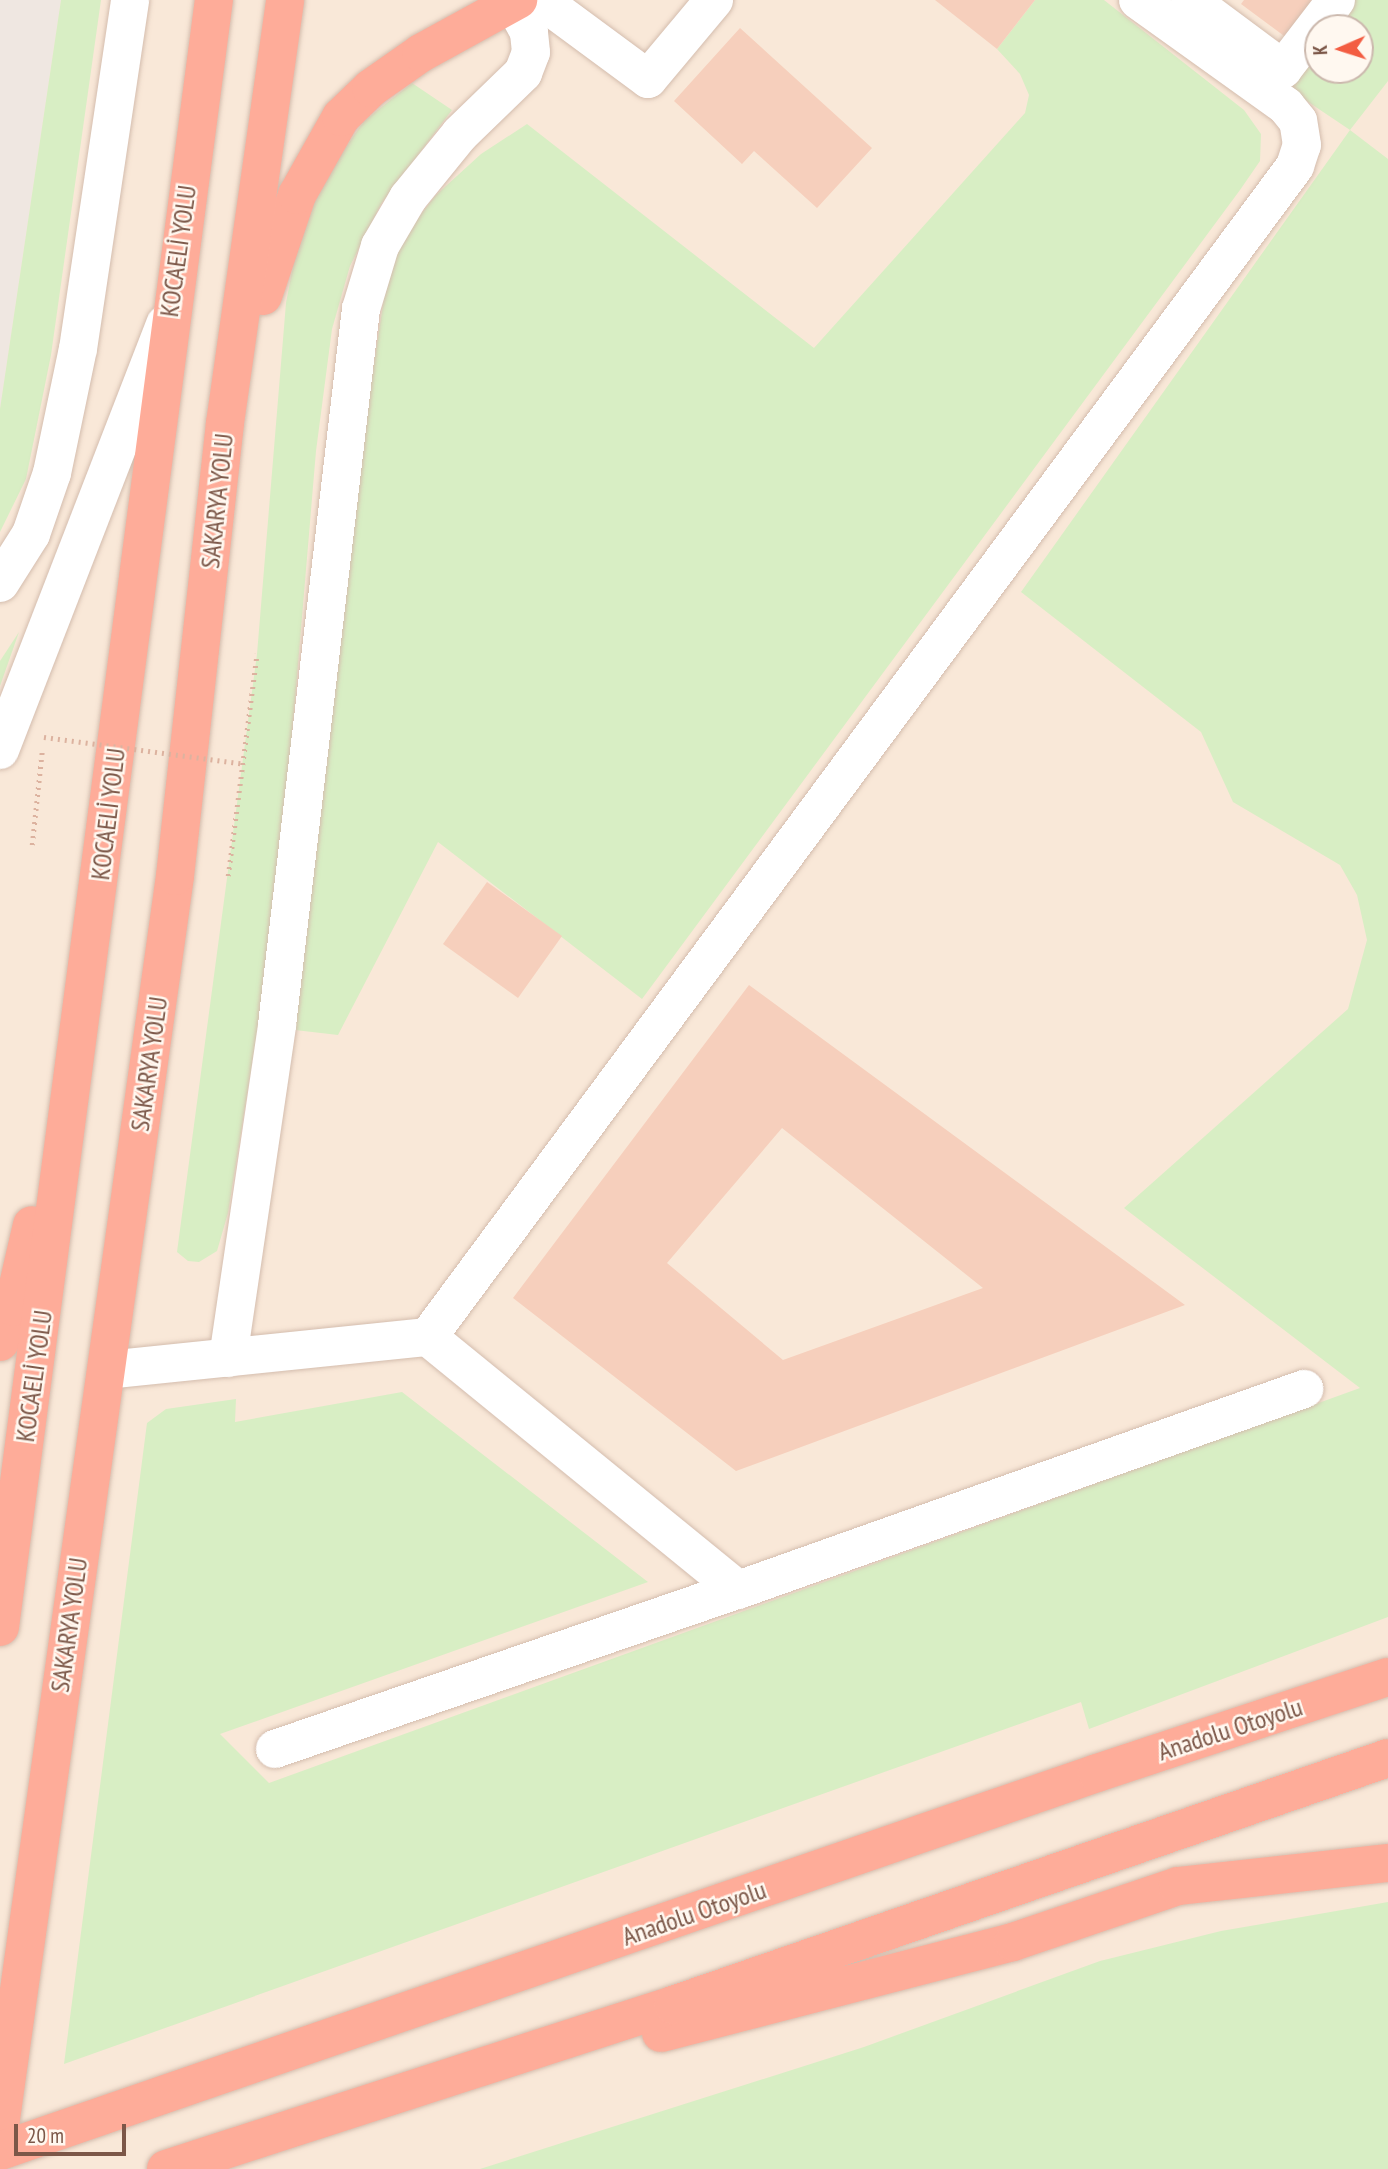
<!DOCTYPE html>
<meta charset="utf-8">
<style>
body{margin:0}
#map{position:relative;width:1388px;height:2169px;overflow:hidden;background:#fef4e8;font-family:"PT Sans Narrow",sans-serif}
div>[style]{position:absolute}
.residential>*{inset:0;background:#f9e8d8}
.industrial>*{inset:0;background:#efe7e1}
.green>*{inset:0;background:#d8eec4}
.building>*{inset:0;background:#f6cfbc}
.path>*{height:4.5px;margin-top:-2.25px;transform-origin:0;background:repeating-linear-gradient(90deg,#dcb29f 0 2px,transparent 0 7px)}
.roads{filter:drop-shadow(0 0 2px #d4bdae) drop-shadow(0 0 2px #d4bdae)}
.minor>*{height:38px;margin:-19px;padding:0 19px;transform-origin:19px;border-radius:19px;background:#fff}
.highway>*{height:38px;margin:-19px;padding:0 19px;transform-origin:19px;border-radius:19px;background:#feac99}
.path-bridge>*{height:4.5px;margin-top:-2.25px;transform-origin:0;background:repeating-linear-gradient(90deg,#dcb29f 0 2px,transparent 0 7px)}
span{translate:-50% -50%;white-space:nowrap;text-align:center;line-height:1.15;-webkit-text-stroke:5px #fff8f0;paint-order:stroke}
.street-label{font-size:26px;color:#7c5748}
.north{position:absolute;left:1304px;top:14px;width:70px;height:70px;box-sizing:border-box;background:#fff8f0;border:2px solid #cbb8ad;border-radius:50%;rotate:267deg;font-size:19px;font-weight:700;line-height:28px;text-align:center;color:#7c5748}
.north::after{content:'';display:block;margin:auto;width:24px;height:32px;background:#f35d42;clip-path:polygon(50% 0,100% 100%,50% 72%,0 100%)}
.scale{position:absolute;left:14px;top:2124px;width:112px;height:32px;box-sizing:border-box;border:4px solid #7c5748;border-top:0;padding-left:9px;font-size:21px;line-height:24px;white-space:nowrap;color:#7c5748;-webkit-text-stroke:5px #fff8f0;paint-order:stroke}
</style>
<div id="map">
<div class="residential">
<div style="clip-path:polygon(evenodd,0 0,1388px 0,1388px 2169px,0 2169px,0 0,1318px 28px,1360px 28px,1360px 70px,1318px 70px,1318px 28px)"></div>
</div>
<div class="industrial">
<div style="clip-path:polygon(0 0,61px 0,0 409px)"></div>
</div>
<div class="green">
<div style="clip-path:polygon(61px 0,101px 0,51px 355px,26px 479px,0 532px,0 409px)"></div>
<div style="clip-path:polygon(1035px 0,1104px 0,1244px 110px,1261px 134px,1260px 161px,1240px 190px,642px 999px,438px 842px,338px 1035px,295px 1030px,351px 515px,386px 285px,399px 243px,435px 196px,481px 154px,527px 124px,814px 348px,1025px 113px,1029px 95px,1020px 74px,997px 49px)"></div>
<div style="clip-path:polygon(1352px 0,1388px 0,1388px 81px,1350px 130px,1388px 159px,1388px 1617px,1089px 1729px,1081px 1702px,64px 2064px,147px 1423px,166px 1409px,236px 1399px,235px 1422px,402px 1392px,648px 1582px,220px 1734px,269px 1783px,1360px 1388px,1124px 1208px,1348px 1009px,1367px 940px,1357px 895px,1340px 865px,1233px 802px,1201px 732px,1021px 592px,1350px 130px,1286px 87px,1318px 44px,1318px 70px,1360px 70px,1360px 28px,1330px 28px)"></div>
<div style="clip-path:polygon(412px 83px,452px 110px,381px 204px,350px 266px,332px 329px,316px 451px,278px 902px,228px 1213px,217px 1251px,199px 1262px,188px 1261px,177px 1252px,257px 654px,286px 303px,300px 229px,330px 170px,364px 121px)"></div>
<div style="clip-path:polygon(19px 632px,0 686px,0 661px)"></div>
<div style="clip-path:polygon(1388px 1902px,1388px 2169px,480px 2169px,864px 2047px,1100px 1961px,1221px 1931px)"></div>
</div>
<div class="building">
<div style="clip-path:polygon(935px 0,1035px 0,997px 49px)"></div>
<div style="clip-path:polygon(1244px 0,1320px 0,1291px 41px,1241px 4px)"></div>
<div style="clip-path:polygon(740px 28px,872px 148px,817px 208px,754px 151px,742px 164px,674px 101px)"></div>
<div style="clip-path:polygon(487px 882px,562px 936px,518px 998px,443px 944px)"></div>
<div style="clip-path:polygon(evenodd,749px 985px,1185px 1305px,736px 1471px,513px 1298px,749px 985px,782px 1128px,983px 1288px,783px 1360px,667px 1263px,782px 1128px)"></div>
</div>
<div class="path">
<div style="left:32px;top:845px;width:94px;rotate:-83.9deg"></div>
<div style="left:228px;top:876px;width:224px;rotate:-82.6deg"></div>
</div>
<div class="roads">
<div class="minor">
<div style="left:541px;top:0;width:133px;rotate:36.4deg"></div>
<div style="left:648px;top:79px;width:103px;rotate:-50.1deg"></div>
<div style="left:1190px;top:0;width:116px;rotate:36.6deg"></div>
<div style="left:1283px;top:69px;width:87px;rotate:-52.5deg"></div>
<div style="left:0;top:583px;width:58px;rotate:-57.7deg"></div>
<div style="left:31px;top:534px;width:65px;rotate:-71deg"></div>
<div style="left:52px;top:473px;width:127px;rotate:-78.2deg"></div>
<div style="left:78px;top:349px;width:353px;rotate:-81.5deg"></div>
<div style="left:0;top:750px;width:457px;rotate:-68.8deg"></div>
<div style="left:428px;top:1337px;width:400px;rotate:39.2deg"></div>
<div style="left:738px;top:1590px;width:601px;rotate:-19.55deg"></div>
<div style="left:228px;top:1358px;width:337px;rotate:-81.6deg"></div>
<div style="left:277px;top:1025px;width:721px;rotate:-83.31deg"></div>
<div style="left:361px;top:309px;width:66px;rotate:-73.2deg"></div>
<div style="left:380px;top:246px;width:56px;rotate:-59.7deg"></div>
<div style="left:408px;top:198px;width:82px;rotate:-50.9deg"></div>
<div style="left:460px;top:134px;width:88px;rotate:-44.1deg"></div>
<div style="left:523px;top:73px;width:22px;rotate:-69deg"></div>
<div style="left:531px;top:52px;width:20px;rotate:-96deg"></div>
<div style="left:529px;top:32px;width:33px;rotate:-119deg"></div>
<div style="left:107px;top:1370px;width:323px;rotate:-5.9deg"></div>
<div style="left:428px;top:1337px;width:1457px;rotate:-53.48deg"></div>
<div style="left:1295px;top:166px;width:22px;rotate:-72deg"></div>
<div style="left:1302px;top:145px;width:24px;rotate:-99deg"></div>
<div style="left:1298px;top:121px;width:19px;rotate:-129deg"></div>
<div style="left:1286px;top:106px;width:182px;rotate:-144.4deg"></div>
<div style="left:275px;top:1749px;width:490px;rotate:-19deg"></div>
</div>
<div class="highway">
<div style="left:263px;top:296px;width:107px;rotate:-71.4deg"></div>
<div style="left:297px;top:195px;width:90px;rotate:-60.6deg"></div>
<div style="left:341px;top:117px;width:42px;rotate:-44deg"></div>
<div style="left:371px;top:88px;width:61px;rotate:-35deg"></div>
<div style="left:421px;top:53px;width:111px;rotate:-28.7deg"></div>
<div style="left:0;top:1342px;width:37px;rotate:-70deg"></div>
<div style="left:13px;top:1307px;width:84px;rotate:-77deg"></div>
<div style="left:0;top:1627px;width:1641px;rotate:-82.51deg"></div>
<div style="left:661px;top:2033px;width:364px;rotate:-14.5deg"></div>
<div style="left:1013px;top:1942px;width:174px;rotate:-18.7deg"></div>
<div style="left:1178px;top:1886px;width:211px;rotate:-6.3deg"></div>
<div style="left:0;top:2126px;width:1262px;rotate:-82.03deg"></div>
<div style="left:175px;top:876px;width:456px;rotate:-83.7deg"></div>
<div style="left:225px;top:423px;width:427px;rotate:-81.9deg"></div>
<div style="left:0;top:2151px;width:1160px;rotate:-19.01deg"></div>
<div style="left:1097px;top:1773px;width:306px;rotate:-18.3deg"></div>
<div style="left:166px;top:2169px;width:533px;rotate:-17.92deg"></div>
<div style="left:673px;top:2005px;width:756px;rotate:-19.06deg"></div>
</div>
</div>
<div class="path-bridge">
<div style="left:44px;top:737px;width:198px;rotate:7.6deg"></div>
</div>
<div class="street-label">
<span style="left:178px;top:251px;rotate:-82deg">KOCAELİ YOLU</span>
<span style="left:217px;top:501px;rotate:-84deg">SAKARYA YOLU</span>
<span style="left:108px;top:814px;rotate:-83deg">KOCAELİ YOLU</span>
<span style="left:149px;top:1064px;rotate:-82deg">SAKARYA YOLU</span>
<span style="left:34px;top:1376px;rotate:-82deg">KOCAELİ YOLU</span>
<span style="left:69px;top:1625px;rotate:-82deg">SAKARYA YOLU</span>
<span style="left:1230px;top:1729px;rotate:-18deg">Anadolu Otoyolu</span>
<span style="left:694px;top:1913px;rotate:-19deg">Anadolu Otoyolu</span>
</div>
<div class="north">K</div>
<div class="scale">20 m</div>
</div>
